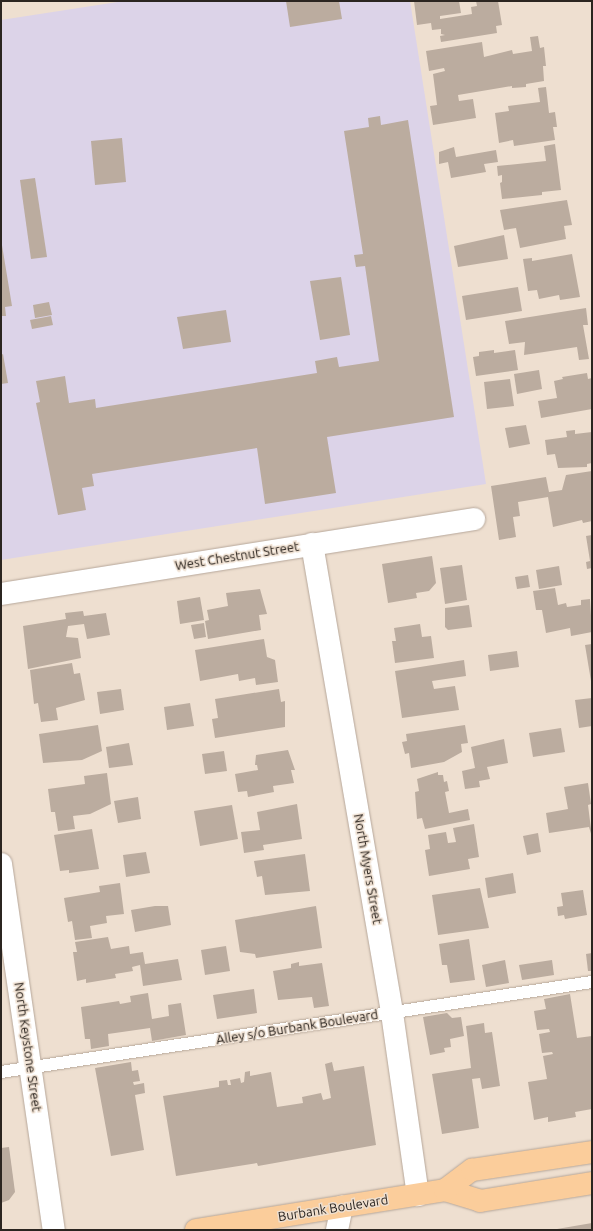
<!DOCTYPE html>
<style>
body{margin:0}
#map{position:relative;width:593px;height:1231px;overflow:hidden;background:#eedfd0;font-family:Ubuntu,sans-serif}
div>[style]{position:absolute}
.education>*{inset:0;background:#dcd3e8}
.building>*{inset:0;background:#bbac9f}
.roads{filter:drop-shadow(0 0 1px #b6a79a) drop-shadow(0 0 1px #b6a79a)}
.lane>*{height:12px;margin:-6px;padding:0 6px;transform-origin:6px;border-radius:6px;background:#fff}
.street>*{height:22px;margin:-11px;padding:0 11px;transform-origin:11px;border-radius:11px;background:#fff}
.secondary>*{height:22px;margin:-11px;padding:0 11px;transform-origin:11px;border-radius:11px;background:#fff}
.primary>*{height:22px;margin:-11px;padding:0 11px;transform-origin:11px;border-radius:11px;background:#fbcd9b}
span{translate:-50% -50%;white-space:nowrap;text-align:center;line-height:1.15;-webkit-text-stroke:3px #eedfd0;paint-order:stroke}
.street-label{font-size:13px;color:#2b2520}
.frame{position:absolute;inset:0;border:2px solid #2b2520;pointer-events:none}
</style>
<div id="map">
<div class="education">
<div style="clip-path:polygon(124px 1px,410px 1px,486px 484px,1px 560px,1px 20px)"></div>
</div>
<div class="building">
<div style="clip-path:polygon(286px 1px,339px 1px,342px 19px,290px 27px)"></div>
<div style="clip-path:polygon(414px 1px,459px 1px,461px 13px,440px 16px,440px 19px,472px 14px,471px 7px,477px 6px,476px 1px,498px 1px,502px 25px,496px 26px,497px 33px,441px 42px,440px 36px,445px 35px,441px 34px,441px 29px,432px 30px,431px 23px,417px 25px)"></div>
<div style="clip-path:polygon(538px 36px,540px 48px,544px 47px,546px 66px,543px 66px,544px 81px,526px 84px,526px 87px,512px 88px,512px 86px,458px 95px,459px 101px,473px 99px,476px 118px,433px 125px,430px 106px,437px 105px,433px 74px,445px 71px,444px 68px,429px 71px,426px 51px,482px 42px,484px 57px,512px 50px,513px 54px,532px 51px,530px 37px)"></div>
<div style="clip-path:polygon(546px 87px,549px 113px,555px 112px,557px 127px,553px 127px,555px 140px,514px 146px,513px 140px,499px 143px,495px 113px,509px 111px,508px 106px,540px 102px,538px 88px)"></div>
<div style="clip-path:polygon(380px 116px,381px 125px,408px 120px,454px 417px,327px 437px,336px 493px,265px 504px,257px 448px,92px 474px,94px 486px,82px 488px,86px 510px,58px 515px,36px 403px,40px 402px,36px 381px,65px 376px,69px 403px,95px 399px,96px 408px,317px 373px,315px 361px,337px 357px,339px 367px,379px 361px,365px 266px,356px 267px,354px 255px,363px 254px,344px 131px,369px 127px,368px 118px)"></div>
<div style="clip-path:polygon(122px 138px,126px 182px,95px 185px,91px 141px)"></div>
<div style="clip-path:polygon(555px 144px,561px 190px,542px 192px,542px 195px,502px 199px,500px 183px,502px 182px,502px 175px,498px 176px,497px 166px,546px 161px,544px 146px)"></div>
<div style="clip-path:polygon(454px 147px,456px 157px,496px 150px,498px 162px,484px 164px,486px 172px,451px 178px,448px 162px,439px 164px,439px 152px)"></div>
<div style="clip-path:polygon(35px 178px,47px 257px,31px 259px,20px 180px)"></div>
<div style="clip-path:polygon(567px 200px,572px 225px,564px 226px,566px 239px,520px 248px,516px 228px,504px 230px,500px 210px)"></div>
<div style="clip-path:polygon(504px 235px,508px 259px,458px 267px,454px 246px)"></div>
<div style="clip-path:polygon(1px 239px,12px 306px,5px 307px,6px 316px,1px 316px)"></div>
<div style="clip-path:polygon(572px 254px,580px 297px,560px 300px,559px 295px,539px 299px,537px 290px,528px 291px,523px 259px,532px 258px,532px 261px)"></div>
<div style="clip-path:polygon(341px 277px,350px 335px,320px 340px,310px 281px)"></div>
<div style="clip-path:polygon(518px 287px,522px 311px,466px 320px,462px 296px)"></div>
<div style="clip-path:polygon(49px 302px,52px 315px,35px 318px,33px 305px)"></div>
<div style="clip-path:polygon(586px 308px,588px 325px,583px 325px,589px 359px,579px 360px,577px 347px,524px 355px,525px 342px,509px 344px,505px 321px)"></div>
<div style="clip-path:polygon(226px 310px,231px 342px,183px 349px,177px 317px)"></div>
<div style="clip-path:polygon(51px 316px,53px 325px,32px 329px,30px 320px)"></div>
<div style="clip-path:polygon(494px 350px,494px 353px,515px 350px,518px 370px,476px 376px,473px 357px,479px 356px,479px 352px)"></div>
<div style="clip-path:polygon(3px 354px,8px 383px,1px 384px,1px 355px)"></div>
<div style="clip-path:polygon(539px 370px,542px 389px,517px 394px,514px 374px)"></div>
<div style="clip-path:polygon(587px 373px,588px 379px,592px 378px,592px 409px,541px 418px,538px 401px,557px 398px,554px 381px,563px 379px,562px 377px)"></div>
<div style="clip-path:polygon(510px 379px,514px 406px,487px 409px,484px 382px)"></div>
<div style="clip-path:polygon(526px 425px,530px 444px,509px 448px,505px 428px)"></div>
<div style="clip-path:polygon(575px 430px,575px 434px,592px 432px,592px 463px,587px 464px,587px 467px,558px 468px,555px 454px,547px 455px,545px 440px,567px 437px,566px 431px)"></div>
<div style="clip-path:polygon(592px 471px,592px 521px,583px 523px,582px 520px,553px 527px,548px 497px,518px 502px,520px 516px,513px 517px,516px 537px,499px 540px,491px 486px,546px 477px,549px 492px,562px 490px,566px 475px)"></div>
<div style="clip-path:polygon(592px 535px,592px 568px,587px 569px,586px 562px,590px 561px,586px 536px)"></div>
<div style="clip-path:polygon(432px 556px,436px 583px,429px 591px,416px 593px,417px 598px,388px 603px,382px 564px)"></div>
<div style="clip-path:polygon(462px 565px,467px 600px,445px 604px,440px 568px)"></div>
<div style="clip-path:polygon(559px 566px,562px 585px,539px 589px,536px 570px)"></div>
<div style="clip-path:polygon(528px 575px,530px 587px,517px 589px,515px 577px)"></div>
<div style="clip-path:polygon(555px 588px,558px 605px,566px 603px,567px 607px,581px 605px,581px 600px,590px 599px,592px 632px,571px 636px,570px 628px,546px 633px,542px 610px,536px 610px,533px 591px)"></div>
<div style="clip-path:polygon(260px 589px,267px 614px,259px 615px,261px 630px,208px 639px,205px 621px,209px 620px,207px 610px,228px 606px,226px 593px)"></div>
<div style="clip-path:polygon(200px 597px,204px 620px,180px 624px,177px 601px)"></div>
<div style="clip-path:polygon(469px 605px,472px 627px,448px 630px,445px 627px,445px 608px)"></div>
<div style="clip-path:polygon(83px 611px,84px 616px,106px 613px,110px 635px,87px 639px,84px 624px,68px 626px,66px 637px,78px 638px,81px 658px,28px 669px,23px 626px,66px 619px,65px 613px)"></div>
<div style="clip-path:polygon(204px 623px,206px 637px,194px 639px,191px 625px)"></div>
<div style="clip-path:polygon(420px 624px,422px 637px,431px 636px,434px 658px,395px 663px,392px 641px,396px 641px,394px 628px)"></div>
<div style="clip-path:polygon(264px 639px,267px 657px,275px 660px,278px 682px,256px 685px,255px 678px,239px 681px,238px 674px,200px 681px,195px 650px)"></div>
<div style="clip-path:polygon(592px 644px,592px 681px,591px 681px,585px 645px)"></div>
<div style="clip-path:polygon(517px 651px,519px 667px,490px 671px,488px 655px)"></div>
<div style="clip-path:polygon(464px 660px,466px 676px,432px 681px,434px 689px,455px 686px,459px 710px,402px 718px,395px 671px)"></div>
<div style="clip-path:polygon(72px 663px,74px 674px,80px 673px,85px 700px,56px 708px,58px 720px,41px 722px,38px 703px,34px 704px,30px 670px)"></div>
<div style="clip-path:polygon(121px 689px,124px 710px,100px 714px,97px 692px)"></div>
<div style="clip-path:polygon(279px 689px,281px 702px,285px 701px,285px 727px,215px 738px,212px 719px,218px 718px,215px 699px)"></div>
<div style="clip-path:polygon(592px 698px,592px 726px,579px 728px,575px 700px)"></div>
<div style="clip-path:polygon(190px 703px,194px 726px,167px 730px,164px 707px)"></div>
<div style="clip-path:polygon(98px 725px,102px 751px,82px 760px,43px 763px,39px 734px)"></div>
<div style="clip-path:polygon(465px 725px,468px 743px,461px 744px,462px 752px,444px 762px,411px 768px,409px 753px,405px 754px,402px 742px,407px 741px,406px 734px)"></div>
<div style="clip-path:polygon(561px 728px,565px 752px,533px 757px,529px 733px)"></div>
<div style="clip-path:polygon(504px 739px,508px 763px,487px 767px,490px 779px,479px 781px,480px 787px,465px 789px,462px 771px,475px 768px,471px 747px)"></div>
<div style="clip-path:polygon(129px 743px,133px 765px,109px 768px,106px 747px)"></div>
<div style="clip-path:polygon(288px 750px,295px 770px,291px 770px,294px 783px,273px 786px,274px 792px,248px 797px,247px 791px,238px 792px,235px 774px,258px 770px,257px 765px,255px 765px,256px 755px)"></div>
<div style="clip-path:polygon(224px 751px,227px 771px,205px 774px,202px 754px)"></div>
<div style="clip-path:polygon(438px 772px,438px 775px,443px 775px,444px 782px,447px 781px,449px 791px,445px 792px,449px 813px,468px 809px,470px 820px,425px 829px,422px 818px,417px 819px,415px 792px,419px 791px,417px 779px)"></div>
<div style="clip-path:polygon(107px 773px,111px 804px,90px 814px,73px 816px,75px 829px,58px 831px,55px 812px,51px 812px,48px 789px,85px 784px,84px 776px)"></div>
<div style="clip-path:polygon(588px 783px,591px 804px,588px 805px,592px 837px,589px 827px,549px 833px,546px 813px,568px 809px,564px 787px)"></div>
<div style="clip-path:polygon(138px 797px,141px 819px,118px 823px,114px 801px)"></div>
<div style="clip-path:polygon(297px 804px,302px 839px,263px 845px,264px 850px,244px 853px,241px 832px,260px 830px,257px 812px)"></div>
<div style="clip-path:polygon(232px 805px,238px 839px,200px 846px,194px 811px)"></div>
<div style="clip-path:polygon(474px 824px,479px 857px,468px 859px,470px 869px,429px 876px,425px 850px,430px 849px,428px 835px,446px 832px,448px 843px,456px 842px,453px 828px)"></div>
<div style="clip-path:polygon(92px 829px,99px 869px,69px 873px,69px 870px,60px 871px,54px 835px)"></div>
<div style="clip-path:polygon(538px 833px,541px 852px,527px 855px,523px 836px)"></div>
<div style="clip-path:polygon(146px 852px,150px 873px,126px 877px,123px 855px)"></div>
<div style="clip-path:polygon(305px 854px,310px 891px,265px 895px,262px 876px,257px 877px,254px 861px)"></div>
<div style="clip-path:polygon(513px 873px,516px 893px,488px 898px,485px 878px)"></div>
<div style="clip-path:polygon(120px 883px,124px 914px,106px 916px,107px 923px,90px 926px,92px 938px,75px 940px,72px 921px,68px 922px,64px 898px,100px 892px,99px 886px)"></div>
<div style="clip-path:polygon(480px 888px,489px 928px,438px 935px,432px 895px)"></div>
<div style="clip-path:polygon(583px 890px,587px 915px,565px 919px,564px 915px,558px 916px,557px 907px,563px 906px,561px 893px)"></div>
<div style="clip-path:polygon(155px 906px,168px 906px,171px 925px,135px 932px,131px 910px)"></div>
<div style="clip-path:polygon(316px 906px,322px 948px,256px 958px,255px 954px,240px 952px,235px 920px)"></div>
<div style="clip-path:polygon(108px 937px,111px 949px,129px 946px,130px 954px,143px 952px,145px 964px,178px 959px,182px 980px,143px 986px,140px 965px,132px 967px,133px 971px,115px 974px,116px 978px,86px 983px,86px 979px,77px 981px,73px 952px,77px 952px,75px 942px)"></div>
<div style="clip-path:polygon(469px 939px,475px 980px,450px 983px,447px 965px,442px 965px,439px 944px)"></div>
<div style="clip-path:polygon(226px 946px,230px 971px,205px 975px,201px 950px)"></div>
<div style="clip-path:polygon(592px 953px,592px 971px,588px 971px,586px 954px)"></div>
<div style="clip-path:polygon(505px 960px,509px 983px,486px 987px,482px 965px)"></div>
<div style="clip-path:polygon(552px 960px,554px 975px,522px 980px,519px 965px)"></div>
<div style="clip-path:polygon(299px 962px,299px 966px,322px 963px,329px 1006px,314px 1008px,312px 997px,278px 1000px,273px 971px,291px 968px,291px 964px)"></div>
<div style="clip-path:polygon(254px 989px,257px 1013px,217px 1019px,213px 995px)"></div>
<div style="clip-path:polygon(148px 993px,152px 1019px,169px 1016px,168px 1005px,181px 1003px,186px 1035px,152px 1041px,150px 1028px,108px 1034px,109px 1046px,91px 1049px,90px 1039px,85px 1039px,81px 1007px,119px 1001px,120px 1004px,131px 1002px,130px 996px)"></div>
<div style="clip-path:polygon(570px 994px,577px 1038px,592px 1036px,592px 1109px,575px 1112px,576px 1117px,548px 1122px,548px 1117px,534px 1120px,528px 1082px,547px 1079px,543px 1056px,553px 1054px,552px 1052px,542px 1053px,539px 1034px,550px 1032px,549px 1029px,537px 1030px,534px 1011px,546px 1009px,544px 999px)"></div>
<div style="clip-path:polygon(447px 1013px,452px 1018px,461px 1017px,464px 1036px,450px 1039px,451px 1047px,444px 1048px,445px 1052px,430px 1055px,423px 1017px)"></div>
<div style="clip-path:polygon(484px 1023px,485px 1033px,492px 1032px,500px 1086px,482px 1089px,480px 1078px,472px 1079px,479px 1128px,442px 1134px,432px 1074px,471px 1068px,466px 1026px)"></div>
<div style="clip-path:polygon(131px 1062px,132px 1071px,138px 1070px,140px 1081px,133px 1082px,134px 1085px,144px 1083px,145px 1093px,135px 1095px,144px 1150px,111px 1156px,95px 1068px)"></div>
<div style="clip-path:polygon(332px 1062px,334px 1071px,364px 1066px,376px 1145px,258px 1166px,257px 1163px,176px 1176px,163px 1096px,219px 1087px,219px 1081px,227px 1080px,228px 1085px,231px 1085px,230px 1080px,240px 1078px,241px 1083px,244px 1082px,245px 1072px,250px 1071px,250px 1076px,271px 1072px,277px 1107px,303px 1103px,302px 1097px,321px 1093px,323px 1100px,331px 1098px,325px 1064px)"></div>
<div style="clip-path:polygon(9px 1147px,15px 1192px,9px 1200px,1px 1203px,1px 1148px)"></div>
<div style="clip-path:polygon(592px 1223px,592px 1230px,557px 1230px,557px 1229px)"></div>
</div>
<div class="roads">
<div class="lane">
<div style="left:1px;top:1072px;width:598px;rotate:-8.66deg"></div>
</div>
<div class="street">
<div style="left:312px;top:544px;width:476px;rotate:80.3deg"></div>
<div style="left:392px;top:1013px;width:184px;rotate:81.9deg"></div>
<div style="left:1px;top:594px;width:479px;rotate:-9deg"></div>
<div style="left:337px;top:1230px;width:24px;rotate:-78deg"></div>
</div>
<div class="secondary">
<div style="left:1px;top:864px;width:370px;rotate:81.8deg"></div>
</div>
<div class="primary">
<div style="left:445px;top:1190px;width:37px;rotate:17deg"></div>
<div style="left:480px;top:1201px;width:113px;rotate:-9.1deg"></div>
<div style="left:196px;top:1230px;width:252px;rotate:-9.1deg"></div>
<div style="left:445px;top:1190px;width:34px;rotate:-37deg"></div>
<div style="left:472px;top:1170px;width:121px;rotate:-8.5deg"></div>
</div>
</div>
<div class="street-label">
<span style="left:237px;top:556px;rotate:-9deg">West Chestnut Street</span>
<span style="left:368px;top:869px;rotate:80deg">North Myers Street</span>
<span style="left:297px;top:1027px;rotate:-9deg">Alley s/o Burbank Boulevard</span>
<span style="left:28px;top:1047px;rotate:82deg">North Keystone Street</span>
<span style="left:333px;top:1208px;rotate:-9deg">Burbank Boulevard</span>
</div>
<div class="frame"></div>
</div>
